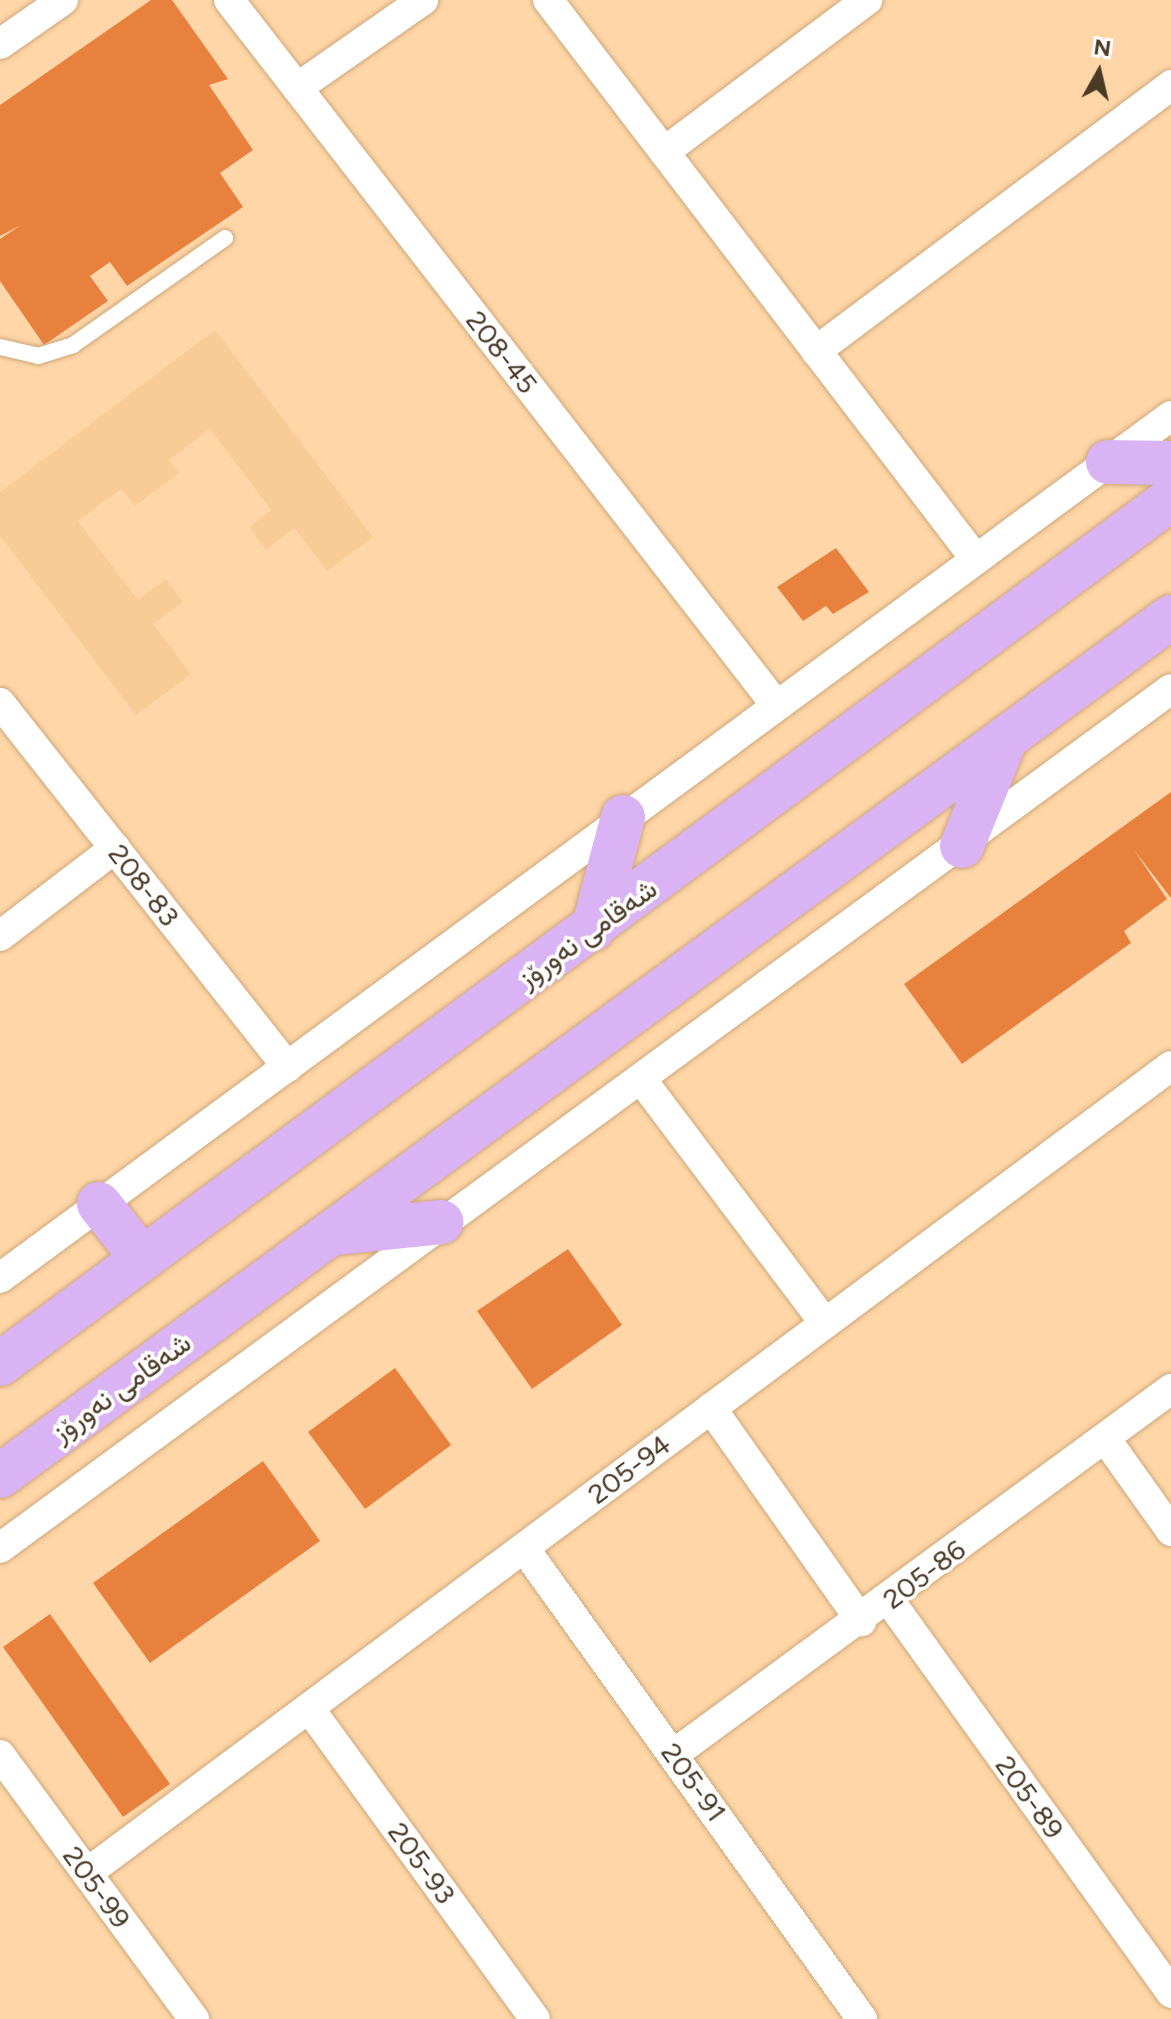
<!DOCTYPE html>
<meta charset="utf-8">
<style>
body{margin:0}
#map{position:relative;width:1171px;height:2019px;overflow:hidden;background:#fed6a7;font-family:Figtree,Vazirmatn,sans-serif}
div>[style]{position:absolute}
.built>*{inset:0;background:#f9cc97}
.building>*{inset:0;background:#e8813e}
.roads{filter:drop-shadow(0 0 2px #cea77a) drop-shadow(0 0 2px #cea77a)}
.service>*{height:16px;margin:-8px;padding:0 8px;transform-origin:8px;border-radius:8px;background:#fff}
.minor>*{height:30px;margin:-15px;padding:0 15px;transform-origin:15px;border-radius:15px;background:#fff}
.primary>*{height:44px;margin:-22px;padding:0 22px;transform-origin:22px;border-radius:22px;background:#dab3f4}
span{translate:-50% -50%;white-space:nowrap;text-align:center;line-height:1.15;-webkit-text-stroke:7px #fff;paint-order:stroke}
.street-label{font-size:28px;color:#4a3a27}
.north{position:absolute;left:1059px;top:32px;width:80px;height:80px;-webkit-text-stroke:6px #fff;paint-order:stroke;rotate:8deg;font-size:22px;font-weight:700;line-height:32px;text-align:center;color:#4a3a27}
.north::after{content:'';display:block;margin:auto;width:28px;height:36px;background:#4a3a27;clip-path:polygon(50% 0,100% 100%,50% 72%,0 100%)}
</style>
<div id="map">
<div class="built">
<div style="clip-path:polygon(215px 330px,373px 537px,327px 571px,294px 528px,266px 550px,249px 527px,271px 510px,210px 429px,169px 460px,179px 473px,135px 506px,121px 489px,78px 521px,138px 600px,166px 579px,183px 602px,153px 624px,191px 674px,136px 715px,0 536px,0 492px)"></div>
</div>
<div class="building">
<div style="clip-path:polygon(151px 0,172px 0,228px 79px,209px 85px,253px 150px,220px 173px,243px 207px,127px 286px,110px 262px,90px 276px,108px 301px,44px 345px,0 281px,0 239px,21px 225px,0 236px,0 105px)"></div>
<div style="clip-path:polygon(836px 548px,869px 592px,833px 614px,826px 606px,803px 621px,777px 587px)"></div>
<div style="clip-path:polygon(1171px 792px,1171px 898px,1134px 850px,1167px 899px,1124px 931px,1131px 943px,962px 1064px,904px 984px)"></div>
<div style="clip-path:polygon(568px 1249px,622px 1325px,532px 1389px,477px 1311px)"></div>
<div style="clip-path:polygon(395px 1368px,451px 1445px,365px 1509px,308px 1432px)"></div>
<div style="clip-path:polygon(263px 1461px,320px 1541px,150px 1663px,93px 1583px)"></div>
<div style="clip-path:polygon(50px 1614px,170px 1784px,123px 1817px,3px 1647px)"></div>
</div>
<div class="roads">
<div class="service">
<div style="left:0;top:347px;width:39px;rotate:13deg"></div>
<div style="left:38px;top:356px;width:37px;rotate:-17deg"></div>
<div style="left:73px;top:345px;width:186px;rotate:-35.1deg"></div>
</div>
<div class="minor">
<div style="left:229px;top:0;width:892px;rotate:52.19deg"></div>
<div style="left:548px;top:0;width:703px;rotate:52.58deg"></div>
<div style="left:0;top:44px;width:77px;rotate:-34.9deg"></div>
<div style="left:297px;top:88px;width:154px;rotate:-34.9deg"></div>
<div style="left:664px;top:152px;width:254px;rotate:-36.8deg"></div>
<div style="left:816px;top:351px;width:444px;rotate:-36.8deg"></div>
<div style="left:0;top:703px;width:464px;rotate:51.7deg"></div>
<div style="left:0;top:936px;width:145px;rotate:-37.4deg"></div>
<div style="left:641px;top:1079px;width:306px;rotate:53deg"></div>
<div style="left:0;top:1278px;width:1454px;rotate:-36.36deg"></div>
<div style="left:711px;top:1408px;width:261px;rotate:54.8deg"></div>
<div style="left:1105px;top:1438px;width:114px;rotate:54.6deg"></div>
<div style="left:0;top:1548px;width:1452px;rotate:-36.26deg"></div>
<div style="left:524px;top:1548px;width:580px;rotate:54.34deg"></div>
<div style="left:889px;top:1600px;width:484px;rotate:54.3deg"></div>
<div style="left:309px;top:1708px;width:384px;rotate:54deg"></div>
<div style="left:674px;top:1754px;width:617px;rotate:-36.29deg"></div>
<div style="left:0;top:1755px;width:328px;rotate:53.7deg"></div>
<div style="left:87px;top:1873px;width:1351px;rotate:-36.67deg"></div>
</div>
<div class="primary">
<div style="left:1108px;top:462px;width:63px;rotate:0.9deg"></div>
<div style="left:962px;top:846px;width:117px;rotate:-67.8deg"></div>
<div style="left:593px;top:929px;width:116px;rotate:-75deg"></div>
<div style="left:99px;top:1204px;width:69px;rotate:51.5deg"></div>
<div style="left:335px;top:1233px;width:107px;rotate:-5.9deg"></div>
<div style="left:0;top:1364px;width:1456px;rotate:-36.45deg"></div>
<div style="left:0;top:1476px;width:1452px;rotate:-36.26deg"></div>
</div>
</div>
<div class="street-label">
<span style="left:502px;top:352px;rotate:52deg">208-45</span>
<span style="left:144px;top:885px;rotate:52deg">208-83</span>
<span style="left:587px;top:933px;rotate:-36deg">شەقامی نەورۆز</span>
<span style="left:121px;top:1387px;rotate:-36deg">شەقامی نەورۆز</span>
<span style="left:629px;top:1469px;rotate:-37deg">205-94</span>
<span style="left:924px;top:1574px;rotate:-37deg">205-86</span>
<span style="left:694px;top:1782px;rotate:54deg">205-91</span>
<span style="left:1030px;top:1797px;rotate:54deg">205-89</span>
<span style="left:422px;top:1863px;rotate:54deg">205-93</span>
<span style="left:97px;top:1887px;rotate:54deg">205-99</span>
</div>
<div class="north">N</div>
</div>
